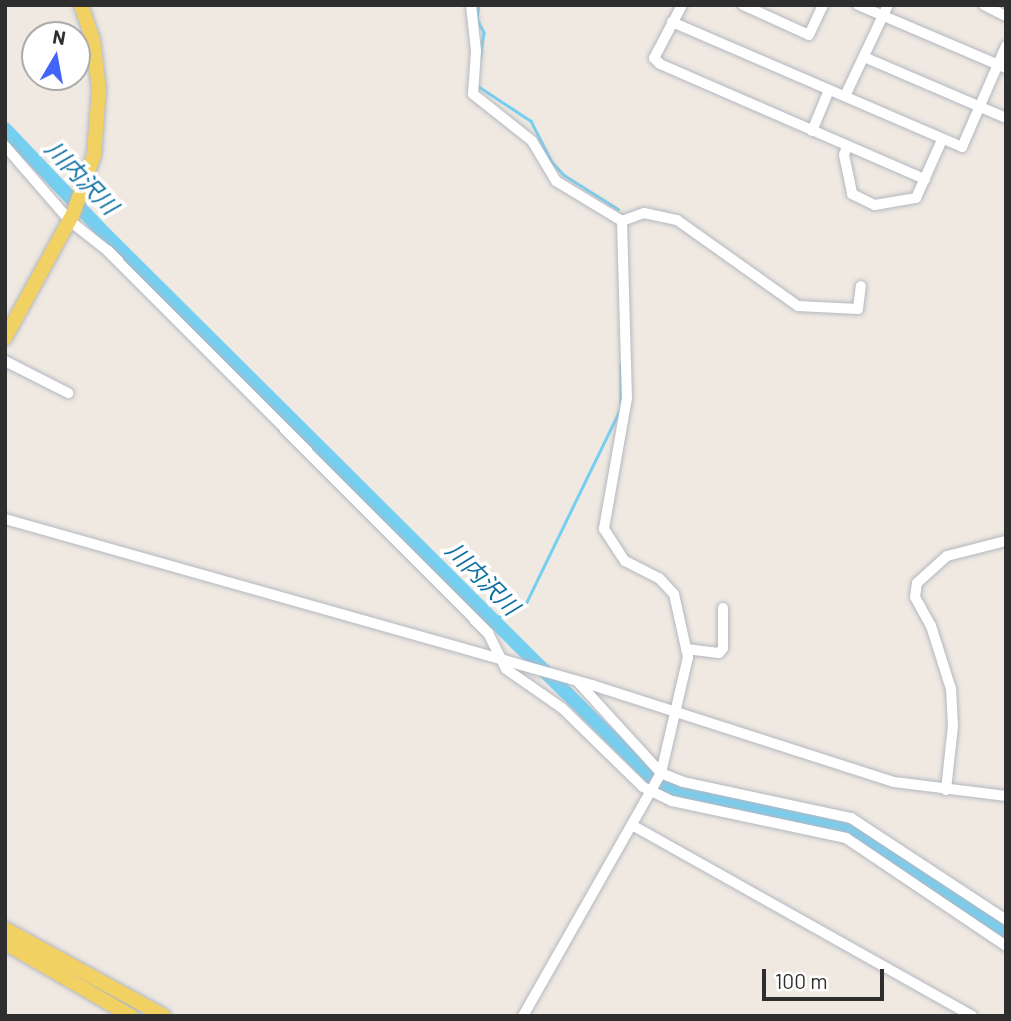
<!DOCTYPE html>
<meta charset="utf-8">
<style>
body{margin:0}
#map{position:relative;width:1011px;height:1021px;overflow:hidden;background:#efe9e1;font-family:Barlow,"Noto Sans JP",sans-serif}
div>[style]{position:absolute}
.stream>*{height:2.5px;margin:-1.25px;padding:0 1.25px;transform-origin:1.25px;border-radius:1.25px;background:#75cff0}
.river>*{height:14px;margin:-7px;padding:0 7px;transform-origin:7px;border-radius:7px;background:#75cff0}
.roads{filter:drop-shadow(0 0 2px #b4b7c1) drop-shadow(0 0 2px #b4b7c1)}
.minor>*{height:10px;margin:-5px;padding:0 5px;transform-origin:5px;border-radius:5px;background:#fff}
.major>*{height:14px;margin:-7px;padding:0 7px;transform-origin:7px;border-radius:7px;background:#f2d163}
span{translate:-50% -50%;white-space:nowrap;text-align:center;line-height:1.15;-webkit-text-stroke:7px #fff;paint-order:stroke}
.water-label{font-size:23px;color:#0d6fa3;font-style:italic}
.frame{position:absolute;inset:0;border:7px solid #2e2e2e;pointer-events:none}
.north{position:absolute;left:21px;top:21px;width:70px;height:70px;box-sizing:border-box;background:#fff;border:2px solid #ababab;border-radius:50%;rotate:10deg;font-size:19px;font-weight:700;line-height:28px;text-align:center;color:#2e2e2e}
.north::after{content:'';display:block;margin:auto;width:24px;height:32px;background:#4264fb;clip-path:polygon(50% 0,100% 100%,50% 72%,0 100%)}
.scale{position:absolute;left:762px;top:969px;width:122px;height:32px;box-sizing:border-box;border:4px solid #2e2e2e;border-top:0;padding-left:9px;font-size:21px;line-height:24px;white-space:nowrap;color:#2e2e2e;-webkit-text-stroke:5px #fff;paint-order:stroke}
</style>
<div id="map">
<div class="stream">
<div style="left:479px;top:5px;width:14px;rotate:98deg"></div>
<div style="left:477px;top:19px;width:15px;rotate:62deg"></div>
<div style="left:484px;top:32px;width:27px;rotate:98deg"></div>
<div style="left:478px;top:86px;width:64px;rotate:33.4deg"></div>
<div style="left:531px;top:121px;width:46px;rotate:62.9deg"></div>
<div style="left:552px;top:162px;width:18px;rotate:47deg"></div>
<div style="left:564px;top:175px;width:64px;rotate:32.2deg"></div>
<div style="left:621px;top:364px;width:39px;rotate:90deg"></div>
<div style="left:509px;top:611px;width:17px;rotate:-21deg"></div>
<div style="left:525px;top:605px;width:218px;rotate:-64.1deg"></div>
<div style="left:492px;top:621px;width:9px;rotate:-32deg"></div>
</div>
<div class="river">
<div style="left:5px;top:129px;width:146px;rotate:46.4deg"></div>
<div style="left:106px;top:235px;width:783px;rotate:44.84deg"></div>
<div style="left:661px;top:787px;width:203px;rotate:12.8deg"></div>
<div style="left:859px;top:832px;width:178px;rotate:34.5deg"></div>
</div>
<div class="roads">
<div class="minor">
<div style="left:471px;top:5px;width:46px;rotate:83.8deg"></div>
<div style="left:476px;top:51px;width:43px;rotate:94deg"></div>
<div style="left:473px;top:94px;width:75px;rotate:38.5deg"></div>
<div style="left:532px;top:141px;width:47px;rotate:59deg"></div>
<div style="left:556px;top:181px;width:77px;rotate:31.2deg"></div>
<div style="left:622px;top:221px;width:177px;rotate:88.4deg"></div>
<div style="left:627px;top:398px;width:133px;rotate:100deg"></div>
<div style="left:604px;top:529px;width:38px;rotate:57deg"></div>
<div style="left:625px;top:561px;width:38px;rotate:27deg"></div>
<div style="left:659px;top:578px;width:22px;rotate:47deg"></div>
<div style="left:674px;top:594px;width:65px;rotate:77.5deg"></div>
<div style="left:688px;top:657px;width:119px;rotate:103.1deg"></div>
<div style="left:661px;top:773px;width:279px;rotate:119.6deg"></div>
<div style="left:682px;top:5px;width:60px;rotate:117.8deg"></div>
<div style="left:654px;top:58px;width:8px;rotate:45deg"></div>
<div style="left:660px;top:64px;width:289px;rotate:23.5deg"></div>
<div style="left:743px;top:5px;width:72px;rotate:24.4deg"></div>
<div style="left:809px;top:35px;width:33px;rotate:-65deg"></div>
<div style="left:858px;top:5px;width:161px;rotate:23.1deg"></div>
<div style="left:984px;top:5px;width:25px;rotate:27deg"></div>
<div style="left:672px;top:22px;width:316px;rotate:23.3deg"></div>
<div style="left:962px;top:147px;width:110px;rotate:-66.5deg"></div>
<div style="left:864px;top:57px;width:155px;rotate:23.2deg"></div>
<div style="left:845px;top:96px;width:101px;rotate:-64.7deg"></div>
<div style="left:812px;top:131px;width:44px;rotate:-67.5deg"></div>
<div style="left:5px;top:146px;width:99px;rotate:49.1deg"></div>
<div style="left:70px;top:221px;width:48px;rotate:38.3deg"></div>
<div style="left:108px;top:251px;width:539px;rotate:45.15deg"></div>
<div style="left:488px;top:633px;width:40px;rotate:63.4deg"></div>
<div style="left:506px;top:669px;width:68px;rotate:34.9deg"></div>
<div style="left:562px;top:708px;width:113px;rotate:44.3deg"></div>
<div style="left:643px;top:787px;width:32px;rotate:26deg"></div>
<div style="left:672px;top:801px;width:178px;rotate:12deg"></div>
<div style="left:846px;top:838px;width:193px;rotate:34deg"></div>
<div style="left:847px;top:146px;width:9px;rotate:108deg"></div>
<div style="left:844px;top:155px;width:40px;rotate:78deg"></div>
<div style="left:852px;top:194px;width:25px;rotate:26deg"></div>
<div style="left:875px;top:205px;width:42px;rotate:-9.7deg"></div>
<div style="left:916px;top:198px;width:64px;rotate:-65.9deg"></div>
<div style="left:622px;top:221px;width:23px;rotate:-20deg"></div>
<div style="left:644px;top:213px;width:34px;rotate:12deg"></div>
<div style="left:677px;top:220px;width:148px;rotate:35.4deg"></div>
<div style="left:798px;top:306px;width:60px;rotate:2.9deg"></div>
<div style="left:858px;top:309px;width:23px;rotate:-83deg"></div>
<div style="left:5px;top:361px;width:71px;rotate:26.9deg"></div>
<div style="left:5px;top:519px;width:610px;rotate:15.79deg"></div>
<div style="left:592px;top:685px;width:317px;rotate:17.8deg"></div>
<div style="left:894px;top:782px;width:113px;rotate:7.1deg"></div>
<div style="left:686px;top:649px;width:33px;rotate:7deg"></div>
<div style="left:719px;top:653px;width:6px;rotate:-51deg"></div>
<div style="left:723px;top:648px;width:40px;rotate:-90deg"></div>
<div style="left:578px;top:682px;width:123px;rotate:47.6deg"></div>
<div style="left:661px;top:773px;width:24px;rotate:22deg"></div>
<div style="left:683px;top:782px;width:172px;rotate:12.1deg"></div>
<div style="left:851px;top:818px;width:186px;rotate:33.3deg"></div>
<div style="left:946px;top:790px;width:64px;rotate:-83.8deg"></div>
<div style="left:953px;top:726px;width:37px;rotate:-93deg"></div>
<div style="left:951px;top:689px;width:66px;rotate:-107.6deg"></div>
<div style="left:931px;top:626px;width:33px;rotate:-119deg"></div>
<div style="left:915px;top:597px;width:14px;rotate:-82deg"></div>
<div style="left:917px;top:583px;width:40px;rotate:-42deg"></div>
<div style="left:947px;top:556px;width:61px;rotate:-14.3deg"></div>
<div style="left:632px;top:825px;width:390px;rotate:29.3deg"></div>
</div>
<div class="major">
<div style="left:5px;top:338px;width:141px;rotate:-61.3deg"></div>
<div style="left:73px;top:214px;width:63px;rotate:-70.4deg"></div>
<div style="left:94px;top:155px;width:66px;rotate:-85.7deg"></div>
<div style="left:99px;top:89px;width:49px;rotate:-97deg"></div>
<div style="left:93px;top:40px;width:37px;rotate:-109deg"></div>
<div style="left:5px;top:929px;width:181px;rotate:28.7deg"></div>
<div style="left:5px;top:943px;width:146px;rotate:30.1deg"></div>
</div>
</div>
<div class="water-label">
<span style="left:82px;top:177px;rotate:46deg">川内沢川</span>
<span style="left:483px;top:578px;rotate:45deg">川内沢川</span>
</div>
<div class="frame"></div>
<div class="north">N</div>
<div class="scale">100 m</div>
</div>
